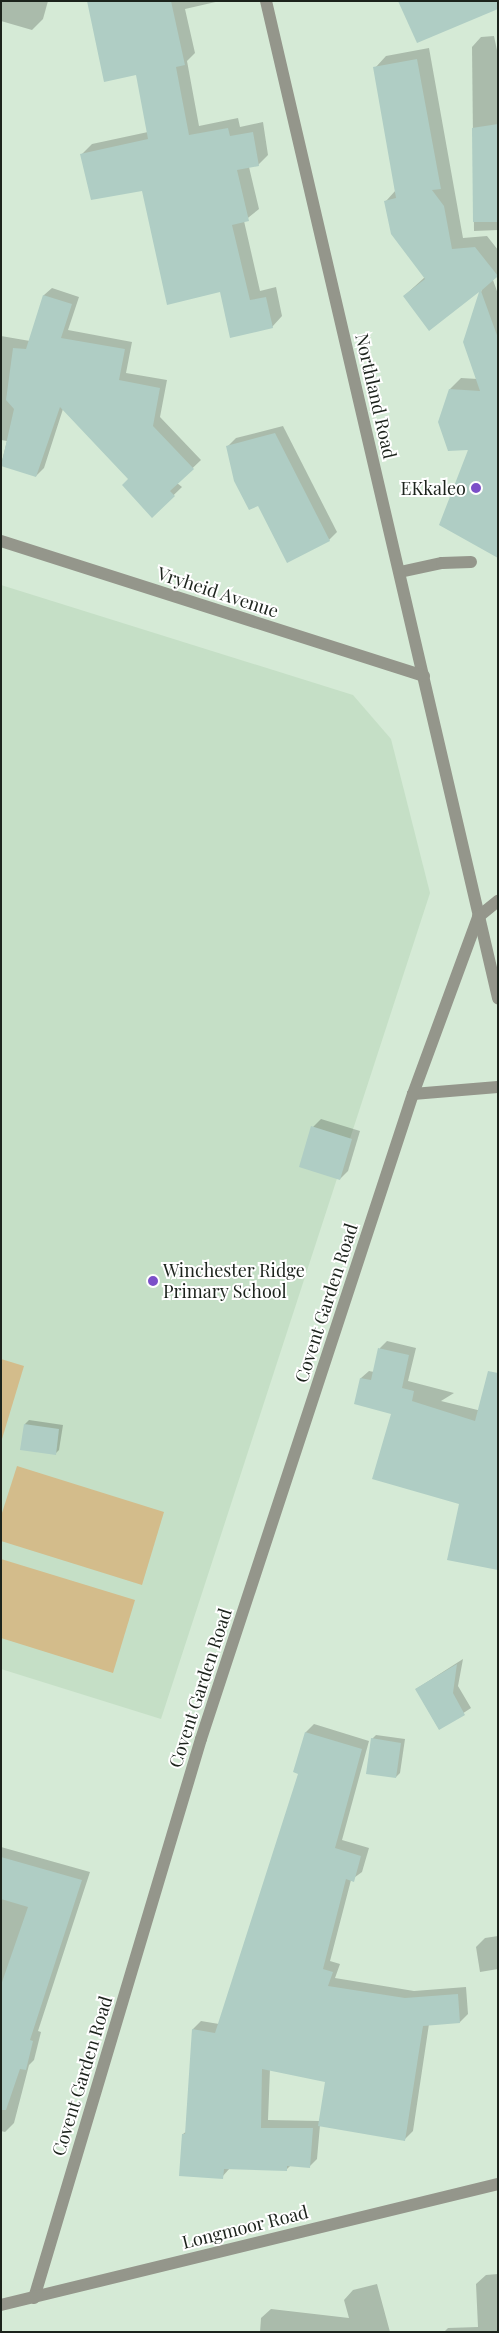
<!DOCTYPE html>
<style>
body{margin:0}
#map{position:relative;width:499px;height:2333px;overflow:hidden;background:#d5ead6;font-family:"Playfair Display",serif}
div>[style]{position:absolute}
.built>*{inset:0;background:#c5dfc6}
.green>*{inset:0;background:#d3bc8b}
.shadow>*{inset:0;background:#0003}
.building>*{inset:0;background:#afcdc4}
.service>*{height:12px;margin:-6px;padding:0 6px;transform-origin:6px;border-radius:6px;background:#94968b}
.minor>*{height:12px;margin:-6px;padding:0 6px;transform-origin:6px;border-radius:6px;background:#94968b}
.dots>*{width:14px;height:14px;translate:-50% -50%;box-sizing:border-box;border:2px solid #fff;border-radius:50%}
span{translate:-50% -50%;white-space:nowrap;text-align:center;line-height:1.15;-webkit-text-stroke:4px #fff;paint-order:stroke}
.street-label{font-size:18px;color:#1c231c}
.poi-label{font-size:18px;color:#1c231c}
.right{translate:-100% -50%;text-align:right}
.left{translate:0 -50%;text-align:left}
.frame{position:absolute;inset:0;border:2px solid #1c231c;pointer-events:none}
</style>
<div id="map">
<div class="built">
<div style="clip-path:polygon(1px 585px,353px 695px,391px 739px,430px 893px,161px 1719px,1px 1669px)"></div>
</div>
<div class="green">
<div style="clip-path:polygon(1px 1359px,24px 1366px,2px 1439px,1px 1439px)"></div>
<div style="clip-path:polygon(17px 1466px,164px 1512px,142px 1585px,1px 1541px,1px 1516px)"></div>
<div style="clip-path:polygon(1px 1559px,135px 1600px,113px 1673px,1px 1638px)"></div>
</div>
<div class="shadow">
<div style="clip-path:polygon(1px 1px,48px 1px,43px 19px,32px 30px,1px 21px)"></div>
<div style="clip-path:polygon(88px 1px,220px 1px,185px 9px,195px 53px,187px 61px,199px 126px,238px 118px,240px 127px,263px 122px,268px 155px,258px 165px,249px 167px,259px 209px,244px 221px,260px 291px,276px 287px,282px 316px,272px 327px,221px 291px,143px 190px,82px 154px,92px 144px,148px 132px,137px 74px)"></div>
<div style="clip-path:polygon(494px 36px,498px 55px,498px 230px,474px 231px,472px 47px,481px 37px)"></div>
<div style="clip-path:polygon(429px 48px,463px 238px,487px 236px,498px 250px,498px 276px,493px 280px,498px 294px,498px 554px,450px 389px,461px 378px,478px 379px,465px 342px,482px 289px,404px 296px,425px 277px,386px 201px,396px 190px,375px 68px,386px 56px)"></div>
<div style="clip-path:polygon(52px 288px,79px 297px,68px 330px,132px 342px,126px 373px,167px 380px,160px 417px,201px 460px,177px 483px,182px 487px,152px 516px,130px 479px,63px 409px,44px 468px,36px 476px,1px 465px,7px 441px,1px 440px,1px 336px,30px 341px,44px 295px)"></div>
<div style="clip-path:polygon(283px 426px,337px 532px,329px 540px,228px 446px,236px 438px)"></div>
<div style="clip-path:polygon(321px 1119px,360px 1131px,348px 1171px,340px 1179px,313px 1127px)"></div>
<div style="clip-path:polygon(387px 1341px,416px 1348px,408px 1381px,454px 1393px,441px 1401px,498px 1415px,461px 1503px,393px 1413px,355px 1403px,361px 1378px,369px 1371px,374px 1372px,380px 1348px)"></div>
<div style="clip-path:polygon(29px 1420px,63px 1425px,59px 1450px,55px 1454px,21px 1449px,25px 1424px)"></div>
<div style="clip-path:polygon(463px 1659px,458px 1686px,471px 1708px,439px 1729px,416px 1689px)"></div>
<div style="clip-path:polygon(evenodd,314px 1724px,369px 1741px,342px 1840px,369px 1848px,362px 1872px,351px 1880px,330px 1961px,340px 1964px,335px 1978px,414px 1991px,466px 1987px,468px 2014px,460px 2022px,429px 2024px,413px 2131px,405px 2139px,320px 2125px,317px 2159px,309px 2167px,291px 2165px,286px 2170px,230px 2168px,222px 2177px,183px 2134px,187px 2131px,193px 2029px,201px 2021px,219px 2024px,299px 1773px,295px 1771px,306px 1732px,314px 1724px,270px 2069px,326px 2081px,320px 2121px,268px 2120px,270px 2069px)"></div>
<div style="clip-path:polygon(376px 1735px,405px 1739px,400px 1773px,396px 1777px,372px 1739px)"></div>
<div style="clip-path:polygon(1px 1847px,90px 1872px,38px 2031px,41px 2032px,34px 2060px,29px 2065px,14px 2123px,5px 2132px,1px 2131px)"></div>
<div style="clip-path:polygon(498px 1936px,498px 1969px,480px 1972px,476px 1947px,485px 1938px)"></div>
<div style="clip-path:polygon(498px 2274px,498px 2332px,444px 2332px,448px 2328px,478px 2327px,476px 2284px,486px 2275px)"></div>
<div style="clip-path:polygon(377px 2284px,390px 2332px,260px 2332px,261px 2318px,271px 2309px,349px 2318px,344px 2300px,353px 2290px)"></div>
</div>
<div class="building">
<div style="clip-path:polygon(87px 1px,171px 1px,185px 65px,176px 67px,189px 135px,228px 128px,230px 136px,253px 132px,259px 166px,237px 170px,249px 221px,232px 225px,250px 300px,266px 297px,273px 328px,230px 338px,220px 292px,167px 305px,142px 191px,91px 200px,80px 154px,148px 139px,136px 75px,104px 82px)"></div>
<div style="clip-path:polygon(398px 1px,498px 1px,498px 9px,417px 43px)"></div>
<div style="clip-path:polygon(417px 59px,441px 189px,432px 190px,444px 206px,452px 249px,475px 247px,498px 276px,481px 291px,498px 338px,498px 558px,439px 525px,468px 450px,448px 451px,438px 422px,449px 389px,480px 391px,463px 342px,479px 292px,429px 331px,403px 296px,425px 279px,391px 234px,384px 201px,396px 198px,373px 67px)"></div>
<div style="clip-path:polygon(498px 124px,498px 222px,473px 222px,472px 128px)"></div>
<div style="clip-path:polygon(43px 295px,72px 304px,61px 338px,125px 349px,119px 380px,160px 388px,153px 426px,194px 469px,170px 491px,175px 496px,152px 518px,122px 485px,128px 479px,60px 407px,36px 477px,1px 466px,14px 409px,6px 400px,13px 348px,26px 349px)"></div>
<div style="clip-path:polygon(275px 433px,330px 541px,287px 563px,258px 506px,249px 510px,234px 481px,226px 446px)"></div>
<div style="clip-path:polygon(311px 1126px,352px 1139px,340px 1180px,299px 1167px)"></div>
<div style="clip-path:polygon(378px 1348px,409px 1355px,402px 1388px,414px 1391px,412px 1401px,475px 1421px,488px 1371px,498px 1373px,498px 1570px,447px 1560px,459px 1504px,372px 1479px,391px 1414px,354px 1404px,360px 1378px,371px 1380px)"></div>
<div style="clip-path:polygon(24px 1424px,59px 1429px,56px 1455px,20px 1450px)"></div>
<div style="clip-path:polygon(457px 1664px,453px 1693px,465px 1715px,439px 1730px,415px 1689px)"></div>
<div style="clip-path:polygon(305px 1732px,362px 1749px,335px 1848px,361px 1856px,354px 1882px,346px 1879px,323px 1969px,333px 1972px,328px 1986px,405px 1998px,458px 1994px,460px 2023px,423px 2026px,405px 2141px,318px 2126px,325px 2082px,262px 2069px,261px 2128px,313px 2128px,310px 2168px,287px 2166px,287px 2171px,224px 2169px,223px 2179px,179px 2176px,182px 2134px,185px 2134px,192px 2029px,215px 2033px,298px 1774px,293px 1772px)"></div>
<div style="clip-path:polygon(371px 1738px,401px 1743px,396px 1778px,366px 1774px)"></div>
<div style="clip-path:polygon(1px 1857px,82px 1880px,30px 2040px,33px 2041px,26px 2070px,20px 2069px,6px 2110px,1px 2110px,1px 1985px,28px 1907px,1px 1899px)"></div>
</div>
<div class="service">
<div style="left:400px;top:572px;width:43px;rotate:-12.1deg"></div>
<div style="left:442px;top:563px;width:29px;rotate:-2deg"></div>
</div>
<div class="minor">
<div style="left:266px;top:1px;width:1024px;rotate:76.9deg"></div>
<div style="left:1px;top:541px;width:444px;rotate:17.7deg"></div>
<div style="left:478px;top:917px;width:26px;rotate:-39deg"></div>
<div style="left:413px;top:1094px;width:85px;rotate:-4.7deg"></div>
<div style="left:34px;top:2298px;width:583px;rotate:-73.37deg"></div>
<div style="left:201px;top:1739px;width:679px;rotate:-71.81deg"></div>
<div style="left:413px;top:1094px;width:189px;rotate:-69.8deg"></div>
<div style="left:1px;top:2305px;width:512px;rotate:-13.68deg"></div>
</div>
<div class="dots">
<div style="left:476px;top:488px;background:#7b4fc8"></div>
<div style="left:153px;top:1281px;background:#7b4fc8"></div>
</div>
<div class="street-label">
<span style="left:376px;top:396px;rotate:77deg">Northland Road</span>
<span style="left:218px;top:592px;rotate:18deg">Vryheid Avenue</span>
<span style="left:326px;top:1303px;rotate:-72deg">Covent Garden Road</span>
<span style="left:200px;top:1688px;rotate:-72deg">Covent Garden Road</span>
<span style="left:82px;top:2076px;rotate:-73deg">Covent Garden Road</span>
<span style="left:245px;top:2227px;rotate:-14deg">Longmoor Road</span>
</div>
<div class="poi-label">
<span class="right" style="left:466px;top:488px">EKkaleo</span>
<span class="left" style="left:163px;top:1281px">Winchester Ridge<br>Primary School</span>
</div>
<div class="frame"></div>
</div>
